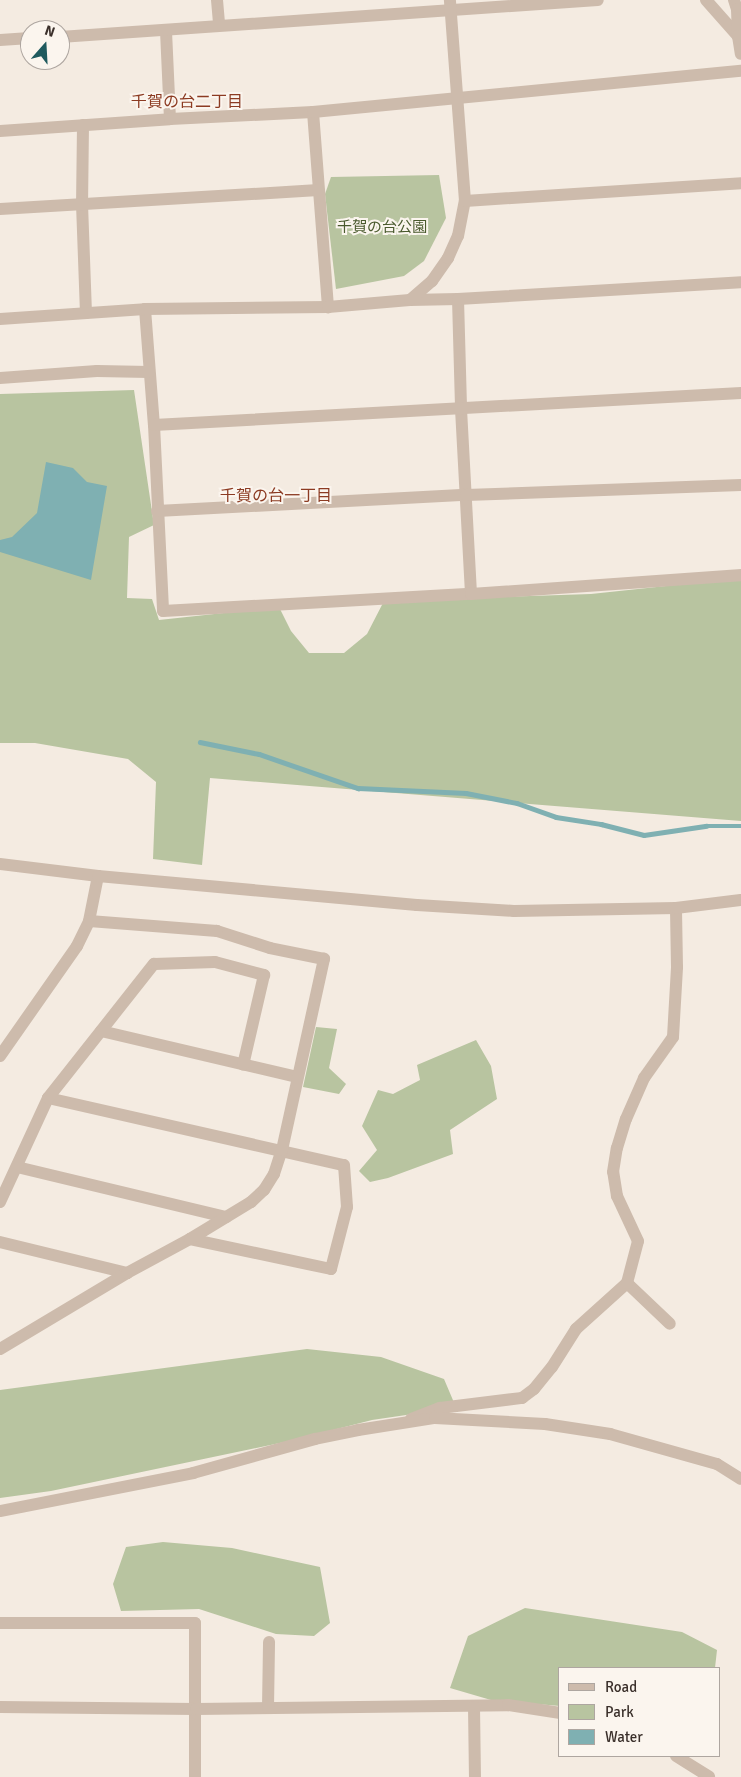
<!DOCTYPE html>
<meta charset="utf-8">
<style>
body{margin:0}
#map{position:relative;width:741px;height:1777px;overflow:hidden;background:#f4ebe1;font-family:Signika,"Noto Sans JP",sans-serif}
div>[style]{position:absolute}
.green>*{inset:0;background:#b8c4a0}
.water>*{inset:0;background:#7fb0b2}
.stream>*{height:4.5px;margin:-2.25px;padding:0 2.25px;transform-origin:2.25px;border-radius:2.25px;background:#7fb0b2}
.minor>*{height:12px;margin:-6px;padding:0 6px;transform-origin:6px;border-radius:6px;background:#cdbbac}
.tertiary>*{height:12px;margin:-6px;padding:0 6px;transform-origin:6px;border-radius:6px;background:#cdbbac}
span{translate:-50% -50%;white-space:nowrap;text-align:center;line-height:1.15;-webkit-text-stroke:4px #fbf5ee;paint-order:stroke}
.park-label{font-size:15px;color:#4a5a2e}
.neighbourhood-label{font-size:16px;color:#8c3b22}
.legend{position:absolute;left:558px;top:1667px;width:162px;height:90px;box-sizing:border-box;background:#fbf5ee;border:1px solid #aea6a0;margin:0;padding:6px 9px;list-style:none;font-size:15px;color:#3b302b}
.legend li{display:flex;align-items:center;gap:10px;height:25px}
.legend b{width:25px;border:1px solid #aea6a0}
.north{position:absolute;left:20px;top:20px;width:50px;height:50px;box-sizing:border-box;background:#fbf5ee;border:1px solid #aea6a0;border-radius:50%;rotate:19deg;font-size:14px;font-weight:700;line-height:20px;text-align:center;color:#3b302b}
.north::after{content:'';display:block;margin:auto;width:18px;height:22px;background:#1f5a5e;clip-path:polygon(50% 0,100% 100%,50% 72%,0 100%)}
</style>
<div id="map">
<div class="green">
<div style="clip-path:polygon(439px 175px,446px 218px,424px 261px,404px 276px,336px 289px,325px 194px,331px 177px)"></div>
<div style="clip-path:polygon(134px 390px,154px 525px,129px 537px,127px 598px,152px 599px,159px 620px,279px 607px,291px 631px,309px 653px,344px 653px,367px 634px,384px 601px,591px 594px,741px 578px,741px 821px,210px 778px,202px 865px,153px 859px,156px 782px,128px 759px,35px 743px,0 743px,0 394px)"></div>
<div style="clip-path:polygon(316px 1027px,337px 1029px,329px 1068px,346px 1084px,339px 1094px,303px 1087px)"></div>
<div style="clip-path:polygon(476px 1040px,491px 1066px,497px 1099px,450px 1130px,453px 1154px,388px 1178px,370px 1182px,359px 1171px,377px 1150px,362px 1126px,378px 1090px,393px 1094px,420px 1080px,417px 1065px)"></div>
<div style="clip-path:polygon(307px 1349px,381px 1357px,444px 1379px,458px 1412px,440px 1410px,372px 1420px,294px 1440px,51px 1491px,0 1498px,0 1390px)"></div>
<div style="clip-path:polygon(163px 1542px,232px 1548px,320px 1567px,330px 1623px,314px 1636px,276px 1634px,199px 1609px,121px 1611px,113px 1584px,126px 1547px)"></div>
<div style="clip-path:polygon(525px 1608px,682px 1632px,717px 1650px,715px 1668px,560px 1668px,560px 1706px,491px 1700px,450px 1688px,468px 1636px)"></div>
</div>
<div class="water">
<div style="clip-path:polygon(46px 462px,73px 468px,87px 482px,107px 486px,91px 580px,0 552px,0 540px,12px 537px,37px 513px)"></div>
</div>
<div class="stream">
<div style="left:200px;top:742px;width:60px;rotate:11.5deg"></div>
<div style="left:259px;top:754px;width:105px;rotate:19deg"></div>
<div style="left:358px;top:788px;width:108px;rotate:2.7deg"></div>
<div style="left:466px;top:793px;width:52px;rotate:11.1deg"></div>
<div style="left:517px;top:803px;width:41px;rotate:19.7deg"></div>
<div style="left:556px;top:817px;width:46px;rotate:8.8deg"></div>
<div style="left:601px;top:824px;width:44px;rotate:14.3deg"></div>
<div style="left:644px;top:835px;width:63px;rotate:-8.3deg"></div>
<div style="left:706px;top:826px;width:35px"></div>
</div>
<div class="minor">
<div style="left:217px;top:0;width:25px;rotate:85deg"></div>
<div style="left:706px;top:0;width:48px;rotate:48.4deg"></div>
<div style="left:734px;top:0;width:9px;rotate:72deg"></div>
<div style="left:737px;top:9px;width:27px;rotate:88deg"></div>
<div style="left:738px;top:36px;width:18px;rotate:81deg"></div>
<div style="left:166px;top:31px;width:88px;rotate:87.4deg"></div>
<div style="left:60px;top:37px;width:539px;rotate:-3.93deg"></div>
<div style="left:0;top:40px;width:30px;rotate:-4deg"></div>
<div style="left:313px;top:112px;width:196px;rotate:85.6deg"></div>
<div style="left:83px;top:125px;width:79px;rotate:90.7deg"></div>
<div style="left:82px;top:204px;width:109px;rotate:87.9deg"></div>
<div style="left:0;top:131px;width:170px;rotate:-4deg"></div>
<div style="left:170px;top:119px;width:143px;rotate:-2.8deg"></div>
<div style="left:313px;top:112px;width:430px;rotate:-5.5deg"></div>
<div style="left:465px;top:201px;width:277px;rotate:-3.7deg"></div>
<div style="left:0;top:209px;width:319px;rotate:-3.4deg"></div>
<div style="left:458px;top:299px;width:110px;rotate:88.4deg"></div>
<div style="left:461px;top:409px;width:185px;rotate:86.9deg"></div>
<div style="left:410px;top:300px;width:48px;rotate:-1.2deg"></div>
<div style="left:458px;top:299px;width:284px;rotate:-3.4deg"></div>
<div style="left:145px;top:309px;width:116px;rotate:85.6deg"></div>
<div style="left:154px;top:425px;width:186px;rotate:87.2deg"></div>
<div style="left:163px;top:611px;width:308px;rotate:-3.2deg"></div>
<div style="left:471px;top:594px;width:271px;rotate:-4deg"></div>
<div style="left:0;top:378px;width:97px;rotate:-4.1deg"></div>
<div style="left:97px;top:371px;width:52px;rotate:1.1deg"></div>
<div style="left:154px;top:425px;width:588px;rotate:-3.12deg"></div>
<div style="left:157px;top:511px;width:309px;rotate:-3deg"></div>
<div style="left:466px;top:495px;width:275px;rotate:-2.1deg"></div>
<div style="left:101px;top:1031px;width:201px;rotate:13.2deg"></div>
<div style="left:0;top:1056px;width:134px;rotate:-55deg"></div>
<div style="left:77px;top:946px;width:28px;rotate:-64deg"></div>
<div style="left:89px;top:921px;width:46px;rotate:-78.7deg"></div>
<div style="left:48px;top:1098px;width:303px;rotate:12.8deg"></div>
<div style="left:344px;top:1165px;width:42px;rotate:85.9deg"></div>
<div style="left:347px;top:1207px;width:64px;rotate:104.5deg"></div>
<div style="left:331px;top:1269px;width:144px;rotate:-168deg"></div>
<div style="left:17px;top:1167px;width:215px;rotate:13.5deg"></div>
<div style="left:0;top:1202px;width:115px;rotate:-65.2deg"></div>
<div style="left:48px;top:1098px;width:171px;rotate:-51.7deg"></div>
<div style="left:154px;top:964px;width:61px;rotate:-1.9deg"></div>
<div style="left:215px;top:962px;width:51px;rotate:14.9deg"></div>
<div style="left:264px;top:975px;width:92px;rotate:103.1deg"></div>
<div style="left:0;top:1242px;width:131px;rotate:13.7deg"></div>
<div style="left:627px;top:1283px;width:59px;rotate:43.6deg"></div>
<div style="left:0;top:1349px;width:148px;rotate:-30.9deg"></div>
<div style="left:127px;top:1273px;width:72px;rotate:-28.4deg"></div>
<div style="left:190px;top:1239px;width:71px;rotate:-31.2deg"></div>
<div style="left:251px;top:1202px;width:18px;rotate:-43deg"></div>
<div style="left:264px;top:1190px;width:19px;rotate:-58deg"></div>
<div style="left:274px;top:1174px;width:25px;rotate:-72deg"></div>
<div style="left:282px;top:1150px;width:196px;rotate:-77.6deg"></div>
<div style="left:324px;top:959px;width:55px;rotate:-168.5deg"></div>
<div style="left:270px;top:948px;width:56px;rotate:-162.2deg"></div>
<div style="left:217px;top:931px;width:128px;rotate:-175.5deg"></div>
<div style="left:411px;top:1419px;width:31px;rotate:-21deg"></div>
<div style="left:440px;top:1408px;width:83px;rotate:-7deg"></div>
<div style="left:522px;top:1398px;width:15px;rotate:-37deg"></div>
<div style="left:534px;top:1389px;width:28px;rotate:-51deg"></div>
<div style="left:552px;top:1367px;width:45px;rotate:-57.7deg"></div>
<div style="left:576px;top:1329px;width:69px;rotate:-42deg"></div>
<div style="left:627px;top:1283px;width:43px;rotate:-75.3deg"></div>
<div style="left:638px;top:1241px;width:50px;rotate:-115deg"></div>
<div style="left:617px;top:1196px;width:24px;rotate:-99deg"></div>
<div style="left:613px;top:1172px;width:24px;rotate:-81deg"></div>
<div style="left:617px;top:1148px;width:30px;rotate:-73deg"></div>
<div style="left:626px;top:1119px;width:45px;rotate:-66.3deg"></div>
<div style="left:644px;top:1078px;width:50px;rotate:-54.7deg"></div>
<div style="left:673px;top:1037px;width:70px;rotate:-86.7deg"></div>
<div style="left:677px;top:967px;width:59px;rotate:-91deg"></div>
<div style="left:0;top:1623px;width:195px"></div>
<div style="left:195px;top:1623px;width:154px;rotate:90deg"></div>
<div style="left:0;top:1707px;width:196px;rotate:0.6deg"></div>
<div style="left:196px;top:1709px;width:312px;rotate:-0.7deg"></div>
<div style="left:508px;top:1705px;width:53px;rotate:8.7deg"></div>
<div style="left:474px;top:1707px;width:70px;rotate:89.2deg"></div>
<div style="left:268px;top:1708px;width:66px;rotate:-89.1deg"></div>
<div style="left:676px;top:1756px;width:39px;rotate:32deg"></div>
</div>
<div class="tertiary">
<div style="left:0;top:319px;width:145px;rotate:-3.9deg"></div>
<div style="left:145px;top:309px;width:183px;rotate:-0.6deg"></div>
<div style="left:328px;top:307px;width:82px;rotate:-4.9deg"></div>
<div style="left:410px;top:300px;width:29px;rotate:-41deg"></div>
<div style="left:432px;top:281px;width:28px;rotate:-55deg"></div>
<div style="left:448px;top:258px;width:24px;rotate:-66deg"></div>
<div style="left:458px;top:236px;width:36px;rotate:-79deg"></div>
<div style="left:465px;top:201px;width:202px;rotate:-94.3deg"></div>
<div style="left:0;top:864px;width:99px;rotate:7deg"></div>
<div style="left:98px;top:876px;width:320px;rotate:5.2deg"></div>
<div style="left:417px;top:905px;width:97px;rotate:3.5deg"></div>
<div style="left:514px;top:911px;width:162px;rotate:-1.1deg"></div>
<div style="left:676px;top:908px;width:65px;rotate:-7deg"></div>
<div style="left:0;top:1511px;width:197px;rotate:-11.1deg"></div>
<div style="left:193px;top:1473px;width:127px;rotate:-15.6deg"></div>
<div style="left:315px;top:1439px;width:44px;rotate:-11.8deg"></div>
<div style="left:358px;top:1430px;width:78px;rotate:-8.9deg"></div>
<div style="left:435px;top:1418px;width:110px;rotate:3.1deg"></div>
<div style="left:545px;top:1424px;width:66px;rotate:8.7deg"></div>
<div style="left:610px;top:1434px;width:111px;rotate:15.7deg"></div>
<div style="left:717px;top:1464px;width:28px;rotate:32deg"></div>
</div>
<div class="park-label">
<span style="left:382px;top:228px">千賀の台公園</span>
</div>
<div class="neighbourhood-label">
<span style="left:187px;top:102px">千賀の台二丁目</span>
<span style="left:276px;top:496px">千賀の台一丁目</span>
</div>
<ul class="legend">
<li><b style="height:6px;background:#cdbbac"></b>Road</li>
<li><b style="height:14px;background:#b8c4a0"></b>Park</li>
<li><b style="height:14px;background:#7fb0b2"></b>Water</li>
</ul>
<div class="north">N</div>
</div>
